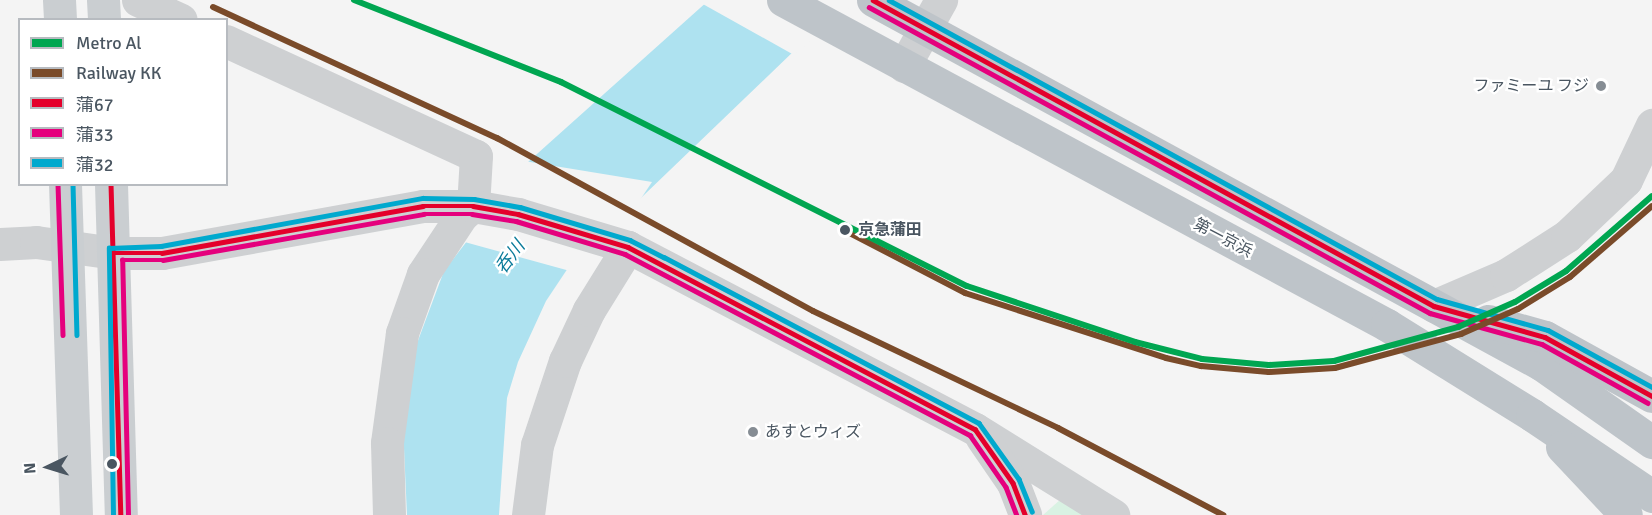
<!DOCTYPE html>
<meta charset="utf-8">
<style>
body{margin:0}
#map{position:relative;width:1652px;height:515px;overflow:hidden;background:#f4f4f4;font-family:Signika,"Noto Sans JP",sans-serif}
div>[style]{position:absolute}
.green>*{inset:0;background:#d9f2e3}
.water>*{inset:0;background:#aee2f0}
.pier>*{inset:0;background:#f4f4f4}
.minor>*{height:33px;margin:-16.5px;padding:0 16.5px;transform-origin:16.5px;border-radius:16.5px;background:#ced0d2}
.major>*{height:33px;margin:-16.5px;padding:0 16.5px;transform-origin:16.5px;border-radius:16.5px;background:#caced1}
.highway>*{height:33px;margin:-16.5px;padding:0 16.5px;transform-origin:16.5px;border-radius:16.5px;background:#bec4c9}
.bus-1>*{height:4.5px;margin:-2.25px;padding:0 2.25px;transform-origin:2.25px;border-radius:2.25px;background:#e4002b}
.bus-2>*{height:4.5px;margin:-2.25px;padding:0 2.25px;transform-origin:2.25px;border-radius:2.25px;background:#e5007d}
.bus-3>*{height:4.5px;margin:-2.25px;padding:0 2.25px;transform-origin:2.25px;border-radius:2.25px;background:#00a9ce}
.rail-1>*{height:6px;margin:-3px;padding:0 3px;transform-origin:3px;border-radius:3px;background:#7a4b2a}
.metro-1>*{height:6px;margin:-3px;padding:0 3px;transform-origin:3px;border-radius:3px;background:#00a651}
.dots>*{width:16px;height:16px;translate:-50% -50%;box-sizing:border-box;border:3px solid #fff;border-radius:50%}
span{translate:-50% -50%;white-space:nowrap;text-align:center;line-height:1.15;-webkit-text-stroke:4.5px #fff;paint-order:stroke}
.poi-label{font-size:16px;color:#4a5661}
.right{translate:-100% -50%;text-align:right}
.left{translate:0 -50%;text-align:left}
.stop-label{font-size:16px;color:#4a5661;font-weight:700}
.street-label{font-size:16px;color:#4a5661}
.water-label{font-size:18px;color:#0c7c9b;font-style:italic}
.legend{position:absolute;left:18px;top:18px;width:210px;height:168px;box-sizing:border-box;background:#fff;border:2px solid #b7bbc0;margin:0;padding:8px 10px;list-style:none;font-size:18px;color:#4a5661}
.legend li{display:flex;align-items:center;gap:12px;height:30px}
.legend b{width:30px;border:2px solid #b7bbc0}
.north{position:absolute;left:18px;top:437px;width:60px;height:60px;-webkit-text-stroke:4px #fff;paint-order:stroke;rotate:266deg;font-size:16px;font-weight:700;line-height:24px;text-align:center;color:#4a5661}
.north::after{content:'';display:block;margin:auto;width:21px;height:27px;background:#4a5661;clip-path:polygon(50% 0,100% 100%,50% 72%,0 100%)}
</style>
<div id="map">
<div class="green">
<div style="clip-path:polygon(1061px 499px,1096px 515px,1043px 515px)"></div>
</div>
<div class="water">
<div style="clip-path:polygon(709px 0,796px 49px,568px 268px,546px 301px,518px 362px,507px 398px,499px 515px,407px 515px,403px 426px,413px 354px,444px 271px,528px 162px)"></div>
</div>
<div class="pier">
<div style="clip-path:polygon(704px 0,859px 0,794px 55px,701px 3px)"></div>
<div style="clip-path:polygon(524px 161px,652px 182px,636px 206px,570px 271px,461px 241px)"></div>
</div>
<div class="minor">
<div style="left:138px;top:0;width:47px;rotate:24.9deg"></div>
<div style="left:226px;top:41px;width:275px;rotate:24.7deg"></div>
<div style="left:476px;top:156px;width:50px;rotate:93.4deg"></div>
<div style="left:473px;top:206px;width:14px;rotate:141deg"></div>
<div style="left:462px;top:215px;width:71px;rotate:123.5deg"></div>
<div style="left:423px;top:274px;width:63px;rotate:109.6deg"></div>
<div style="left:402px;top:333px;width:111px;rotate:97.8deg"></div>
<div style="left:387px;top:443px;width:72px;rotate:88.4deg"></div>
<div style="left:904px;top:66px;width:76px;rotate:-60.7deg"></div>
<div style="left:0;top:244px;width:36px;rotate:-3deg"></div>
<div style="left:36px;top:242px;width:79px;rotate:8deg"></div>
<div style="left:114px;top:253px;width:48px"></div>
<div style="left:162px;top:253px;width:265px;rotate:-10.2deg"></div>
<div style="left:423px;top:206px;width:50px"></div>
<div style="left:473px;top:206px;width:46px;rotate:10.1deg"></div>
<div style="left:518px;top:214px;width:115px;rotate:16.7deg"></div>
<div style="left:628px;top:247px;width:392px;rotate:27.7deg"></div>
<div style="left:975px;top:429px;width:163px;rotate:31.9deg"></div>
<div style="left:1434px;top:306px;width:78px;rotate:-23.3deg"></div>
<div style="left:1506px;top:275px;width:72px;rotate:-32.6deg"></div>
<div style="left:1567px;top:236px;width:81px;rotate:-43.5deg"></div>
<div style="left:1626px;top:180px;width:61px;rotate:-64.7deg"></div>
<div style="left:982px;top:438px;width:55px;rotate:55.4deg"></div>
<div style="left:1013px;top:483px;width:34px;rotate:69deg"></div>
<div style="left:528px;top:515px;width:71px;rotate:-82.7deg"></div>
<div style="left:537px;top:445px;width:89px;rotate:-71.6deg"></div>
<div style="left:565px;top:361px;width:56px;rotate:-64.8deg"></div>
<div style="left:589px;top:310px;width:74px;rotate:-58.2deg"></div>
</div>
<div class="major">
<div style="left:59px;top:0;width:20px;rotate:87deg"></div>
<div style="left:103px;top:0;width:20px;rotate:87deg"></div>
<div style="left:65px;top:184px;width:331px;rotate:88.1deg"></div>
<div style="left:111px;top:184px;width:331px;rotate:88.3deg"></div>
</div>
<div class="highway">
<div style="left:783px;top:0;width:686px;rotate:28.28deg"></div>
<div style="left:1387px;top:325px;width:171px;rotate:31.8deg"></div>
<div style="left:1532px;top:415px;width:145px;rotate:34deg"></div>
<div style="left:873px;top:0;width:761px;rotate:28.59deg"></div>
<div style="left:1541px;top:364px;width:136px;rotate:35.1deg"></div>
<div style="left:1488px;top:321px;width:59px;rotate:15.7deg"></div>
<div style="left:1545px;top:337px;width:122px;rotate:28.9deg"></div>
<div style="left:1562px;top:447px;width:93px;rotate:46.7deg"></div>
</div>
<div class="bus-1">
<div style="left:873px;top:0;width:639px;rotate:28.61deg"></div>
<div style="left:1434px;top:306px;width:115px;rotate:15.6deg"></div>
<div style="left:1545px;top:337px;width:122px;rotate:28.9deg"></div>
<div style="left:111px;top:184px;width:331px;rotate:88.3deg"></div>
<div style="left:114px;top:253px;width:48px"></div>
<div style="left:162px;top:253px;width:265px;rotate:-10.2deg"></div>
<div style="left:423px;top:206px;width:50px"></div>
<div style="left:473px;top:206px;width:46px;rotate:10.1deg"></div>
<div style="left:518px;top:214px;width:115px;rotate:16.7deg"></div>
<div style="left:628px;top:247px;width:392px;rotate:27.7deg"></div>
<div style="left:975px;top:429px;width:66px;rotate:54.9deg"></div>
<div style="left:1013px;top:483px;width:34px;rotate:69deg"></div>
</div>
<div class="bus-2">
<div style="left:869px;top:7px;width:639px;rotate:28.61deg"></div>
<div style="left:1430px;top:313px;width:116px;rotate:15.5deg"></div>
<div style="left:1542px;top:344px;width:121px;rotate:29.1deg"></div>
<div style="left:58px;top:184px;width:151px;rotate:88.1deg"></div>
<div style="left:128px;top:515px;width:255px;rotate:-91.3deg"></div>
<div style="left:122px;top:260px;width:41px"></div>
<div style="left:163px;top:260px;width:265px;rotate:-10deg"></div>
<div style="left:424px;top:214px;width:48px"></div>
<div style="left:472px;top:214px;width:45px;rotate:9deg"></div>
<div style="left:516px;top:221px;width:114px;rotate:16.8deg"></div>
<div style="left:625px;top:254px;width:390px;rotate:27.7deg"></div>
<div style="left:970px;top:435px;width:63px;rotate:55.3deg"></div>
<div style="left:1006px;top:487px;width:30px;rotate:69deg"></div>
</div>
<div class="bus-3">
<div style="left:889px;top:0;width:624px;rotate:28.62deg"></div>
<div style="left:1437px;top:299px;width:115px;rotate:15.6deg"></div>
<div style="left:1548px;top:330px;width:119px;rotate:28.7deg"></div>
<div style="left:73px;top:184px;width:151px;rotate:88.5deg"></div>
<div style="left:113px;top:515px;width:267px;rotate:-90.9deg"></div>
<div style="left:109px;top:248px;width:52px;rotate:-2.2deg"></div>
<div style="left:161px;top:246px;width:266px;rotate:-10.4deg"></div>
<div style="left:423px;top:198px;width:51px;rotate:1.1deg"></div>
<div style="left:474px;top:199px;width:47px;rotate:9.9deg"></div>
<div style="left:520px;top:207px;width:115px;rotate:16.7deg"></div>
<div style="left:630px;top:240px;width:38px;rotate:27deg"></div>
<div style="left:664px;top:257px;width:356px;rotate:27.8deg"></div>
<div style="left:979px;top:423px;width:69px;rotate:54.5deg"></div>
<div style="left:1019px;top:479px;width:35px;rotate:68deg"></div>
</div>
<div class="rail-1">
<div style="left:213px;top:7px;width:313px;rotate:24.8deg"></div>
<div style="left:497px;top:138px;width:360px;rotate:28.7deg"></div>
<div style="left:813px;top:311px;width:272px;rotate:25.5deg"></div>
<div style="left:1058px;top:428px;width:187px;rotate:27.8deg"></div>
<div style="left:842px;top:229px;width:139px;rotate:27.5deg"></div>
<div style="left:965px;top:293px;width:211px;rotate:17.9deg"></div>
<div style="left:1166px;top:358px;width:36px;rotate:13deg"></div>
<div style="left:1201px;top:366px;width:68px;rotate:5deg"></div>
<div style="left:1269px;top:372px;width:66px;rotate:-3.5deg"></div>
<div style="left:1335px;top:368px;width:131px;rotate:-15.1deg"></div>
<div style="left:1461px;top:334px;width:62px;rotate:-23.7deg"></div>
<div style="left:1518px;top:309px;width:61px;rotate:-31.6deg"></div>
<div style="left:1570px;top:277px;width:108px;rotate:-40.9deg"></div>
</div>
<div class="metro-1">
<div style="left:354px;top:0;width:223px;rotate:21.6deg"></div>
<div style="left:561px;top:82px;width:454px;rotate:26.7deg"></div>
<div style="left:967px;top:286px;width:177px;rotate:18.4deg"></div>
<div style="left:1135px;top:342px;width:69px;rotate:14.2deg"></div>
<div style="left:1202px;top:359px;width:67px;rotate:5.1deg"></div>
<div style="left:1269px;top:365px;width:65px;rotate:-3.5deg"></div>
<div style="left:1334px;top:361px;width:129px;rotate:-15.3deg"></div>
<div style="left:1458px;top:327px;width:62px;rotate:-23.7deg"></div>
<div style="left:1515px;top:302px;width:60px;rotate:-31.3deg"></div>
<div style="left:1566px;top:271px;width:114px;rotate:-41.1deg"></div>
</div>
<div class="dots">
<div style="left:1601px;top:86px;background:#868d94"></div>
<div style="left:845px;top:230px;background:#4a5661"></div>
<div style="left:753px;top:432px;background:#868d94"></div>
<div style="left:112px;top:464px;background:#4a5661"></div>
</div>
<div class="poi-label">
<span class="right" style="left:1589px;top:86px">ファミーユ フジ</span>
<span class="left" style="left:765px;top:432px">あすとウィズ</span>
</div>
<div class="stop-label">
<span class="left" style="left:858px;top:230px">京急蒲田</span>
</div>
<div class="street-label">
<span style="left:1223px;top:238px;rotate:28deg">第一京浜</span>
</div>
<div class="water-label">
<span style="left:510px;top:257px;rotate:-53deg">呑川</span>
</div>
<ul class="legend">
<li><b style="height:8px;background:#00a651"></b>Metro Al</li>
<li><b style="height:8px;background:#7a4b2a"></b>Railway KK</li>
<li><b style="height:8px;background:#e4002b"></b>蒲67</li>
<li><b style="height:8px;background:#e5007d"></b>蒲33</li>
<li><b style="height:8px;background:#00a9ce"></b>蒲32</li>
</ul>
<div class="north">N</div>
</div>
